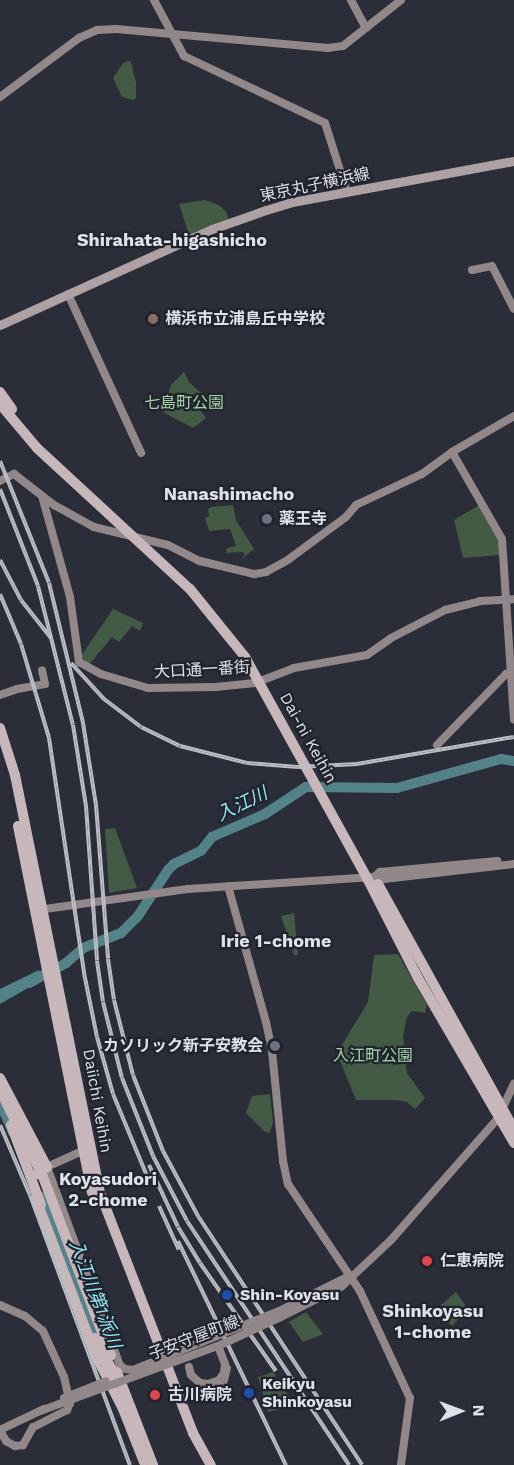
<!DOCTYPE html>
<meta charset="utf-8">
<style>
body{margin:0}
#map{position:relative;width:514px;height:1465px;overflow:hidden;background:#2b2e38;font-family:"Work Sans","Noto Sans JP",sans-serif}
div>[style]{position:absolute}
.green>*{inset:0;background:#435a44}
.water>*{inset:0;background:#538389}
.river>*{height:10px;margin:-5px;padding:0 5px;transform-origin:5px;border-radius:5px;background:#538389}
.secondary>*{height:8px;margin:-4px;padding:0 4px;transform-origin:4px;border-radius:4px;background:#92888a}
.primary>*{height:9px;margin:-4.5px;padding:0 4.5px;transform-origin:4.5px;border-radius:4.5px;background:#aea1a4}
.highway>*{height:10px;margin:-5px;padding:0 5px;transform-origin:5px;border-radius:5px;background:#c7b7bb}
.rail>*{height:4px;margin-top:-2px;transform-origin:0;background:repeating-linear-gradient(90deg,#21242e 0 4.5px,#bbbec5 0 9px);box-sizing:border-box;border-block:2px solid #bbbec5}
.secondary-bridge>*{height:8px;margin:-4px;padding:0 4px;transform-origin:4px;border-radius:4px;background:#92888a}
.highway-bridge>*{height:10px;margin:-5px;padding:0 5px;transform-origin:5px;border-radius:5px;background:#c7b7bb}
.dots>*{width:16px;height:16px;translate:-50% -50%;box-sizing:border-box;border:3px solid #21242e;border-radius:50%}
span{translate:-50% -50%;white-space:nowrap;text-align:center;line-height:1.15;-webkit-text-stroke:4.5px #21242e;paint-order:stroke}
.street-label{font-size:16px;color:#dee1e7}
.poi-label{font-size:16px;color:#dee1e7;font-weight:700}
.left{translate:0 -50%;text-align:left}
.right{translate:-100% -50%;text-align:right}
.park-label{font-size:16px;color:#a5d5a6}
.neighbourhood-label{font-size:18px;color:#dee1e7;font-weight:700}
.water-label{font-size:18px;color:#92e6f0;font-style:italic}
.north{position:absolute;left:430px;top:1381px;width:60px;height:60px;-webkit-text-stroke:4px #21242e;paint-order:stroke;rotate:89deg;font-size:16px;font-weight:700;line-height:24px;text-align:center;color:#dee1e7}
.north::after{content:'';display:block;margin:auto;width:21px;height:27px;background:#dee1e7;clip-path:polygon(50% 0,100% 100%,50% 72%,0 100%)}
</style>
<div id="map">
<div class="green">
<div style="clip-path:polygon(128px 61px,131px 62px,136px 82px,136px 98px,133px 100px,122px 97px,113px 78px,123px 63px)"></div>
<div style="clip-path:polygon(205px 200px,219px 205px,226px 212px,229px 221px,190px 238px,179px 204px)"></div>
<div style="clip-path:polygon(184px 372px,189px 382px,209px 400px,200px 410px,206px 418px,193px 428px,157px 409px,167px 398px,171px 385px)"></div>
<div style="clip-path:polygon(233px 505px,236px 520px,254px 549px,242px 559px,245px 554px,242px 552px,226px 553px,227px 548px,236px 546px,230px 529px,209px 531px,205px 518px,209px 516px,208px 509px,212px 507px)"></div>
<div style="clip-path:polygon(479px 505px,499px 540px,500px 555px,463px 558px,454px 520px)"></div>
<div style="clip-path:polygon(113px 609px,143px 623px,140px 631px,132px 626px,119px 642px,112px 637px,89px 665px,81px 656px)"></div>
<div style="clip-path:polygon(115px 828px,137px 888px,109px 893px,105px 829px)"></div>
<div style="clip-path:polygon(294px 913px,298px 955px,294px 955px,281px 916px)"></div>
<div style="clip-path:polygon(398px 954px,427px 1005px,425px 1013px,412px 1011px,407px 1017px,403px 1036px,407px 1073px,425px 1098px,415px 1109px,407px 1102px,395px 1100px,356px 1100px,337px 1053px,368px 1002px,374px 955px)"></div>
<div style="clip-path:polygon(270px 1094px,273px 1121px,270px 1133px,265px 1132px,246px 1113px,252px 1096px)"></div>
<div style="clip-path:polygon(456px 1292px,468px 1309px,452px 1326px,435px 1310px)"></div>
<div style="clip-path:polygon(306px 1312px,323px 1334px,303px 1342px,289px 1322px)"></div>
<div style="clip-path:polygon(273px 1372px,295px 1405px,268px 1412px,258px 1377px)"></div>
</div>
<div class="water">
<div style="clip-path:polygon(39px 970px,42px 980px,0 1004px,0 989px)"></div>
</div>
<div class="river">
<div style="left:29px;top:983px;width:42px;rotate:-28.4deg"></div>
<div style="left:66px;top:963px;width:23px;rotate:-41deg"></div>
<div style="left:83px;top:948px;width:41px;rotate:-21.5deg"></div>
<div style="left:121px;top:933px;width:24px;rotate:-45deg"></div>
<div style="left:138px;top:916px;width:55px;rotate:-56.9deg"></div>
<div style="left:168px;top:870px;width:8px;rotate:-45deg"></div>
<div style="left:174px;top:864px;width:30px;rotate:-26deg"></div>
<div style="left:201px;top:851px;width:18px;rotate:-52deg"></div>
<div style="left:212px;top:837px;width:58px;rotate:-23.5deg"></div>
<div style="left:265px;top:814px;width:49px;rotate:-33.4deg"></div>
<div style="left:306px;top:787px;width:91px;rotate:0.6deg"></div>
<div style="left:397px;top:788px;width:108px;rotate:-15.6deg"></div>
<div style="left:501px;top:759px;width:13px;rotate:9deg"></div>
<div style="left:0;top:1102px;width:33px;rotate:67deg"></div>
<div style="left:40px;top:1196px;width:162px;rotate:69deg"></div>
</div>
<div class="secondary">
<div style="left:154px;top:0;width:64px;rotate:61.8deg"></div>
<div style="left:184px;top:56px;width:156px;rotate:25.4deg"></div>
<div style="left:325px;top:123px;width:72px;rotate:72.3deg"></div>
<div style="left:351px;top:0;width:32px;rotate:62deg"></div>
<div style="left:0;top:97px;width:99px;rotate:-36.8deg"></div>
<div style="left:79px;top:38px;width:20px;rotate:-24deg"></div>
<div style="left:97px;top:30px;width:19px;rotate:-3deg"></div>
<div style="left:116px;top:29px;width:213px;rotate:5.1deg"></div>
<div style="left:328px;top:48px;width:15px;rotate:-8deg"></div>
<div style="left:343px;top:46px;width:74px;rotate:-38.4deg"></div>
<div style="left:472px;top:270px;width:20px;rotate:-11deg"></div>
<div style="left:492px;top:266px;width:48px;rotate:62.9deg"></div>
<div style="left:68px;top:294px;width:175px;rotate:65.3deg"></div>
<div style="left:452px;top:452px;width:100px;rotate:60.1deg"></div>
<div style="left:502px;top:539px;width:181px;rotate:86.2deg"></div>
<div style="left:0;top:481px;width:16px;rotate:-27deg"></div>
<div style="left:14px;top:474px;width:51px;rotate:37.8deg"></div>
<div style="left:54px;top:505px;width:46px;rotate:28.8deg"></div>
<div style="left:94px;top:527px;width:76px;rotate:13.7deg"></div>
<div style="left:168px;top:545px;width:36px;rotate:27deg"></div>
<div style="left:200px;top:561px;width:56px;rotate:13.5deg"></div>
<div style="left:254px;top:574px;width:12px;rotate:-9deg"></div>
<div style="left:266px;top:572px;width:26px;rotate:-29deg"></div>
<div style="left:289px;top:559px;width:71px;rotate:-36.4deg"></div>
<div style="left:346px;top:517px;width:16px;rotate:-50deg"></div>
<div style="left:356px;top:505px;width:73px;rotate:-25.2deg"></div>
<div style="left:422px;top:474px;width:37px;rotate:-36deg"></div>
<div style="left:452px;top:452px;width:72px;rotate:-30.1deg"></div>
<div style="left:42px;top:496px;width:105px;rotate:74.5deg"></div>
<div style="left:70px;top:597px;width:66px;rotate:82.1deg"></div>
<div style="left:79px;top:662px;width:25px;rotate:29deg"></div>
<div style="left:101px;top:674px;width:49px;rotate:16.6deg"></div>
<div style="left:148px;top:688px;width:68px;rotate:-0.8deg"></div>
<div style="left:216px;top:687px;width:39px;rotate:-6deg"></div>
<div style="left:255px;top:683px;width:42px;rotate:-21deg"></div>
<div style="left:294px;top:668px;width:74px;rotate:-10.1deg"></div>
<div style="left:367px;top:655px;width:29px;rotate:-35deg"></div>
<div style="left:391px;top:638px;width:61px;rotate:-27.4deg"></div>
<div style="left:445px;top:610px;width:36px;rotate:-14deg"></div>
<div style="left:480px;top:601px;width:34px;rotate:-3deg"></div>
<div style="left:0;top:695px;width:18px;rotate:-19deg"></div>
<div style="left:17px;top:689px;width:28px;rotate:-10deg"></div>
<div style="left:45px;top:684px;width:14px;rotate:-102deg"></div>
<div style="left:437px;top:745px;width:99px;rotate:-45.8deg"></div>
<div style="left:506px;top:674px;width:9px;rotate:-27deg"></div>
<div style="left:374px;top:877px;width:8px;rotate:-40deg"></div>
<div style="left:380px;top:872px;width:118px;rotate:-5.4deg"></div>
<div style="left:228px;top:886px;width:141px;rotate:74.4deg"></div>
<div style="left:266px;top:1022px;width:30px;rotate:78deg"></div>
<div style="left:272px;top:1051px;width:111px;rotate:84.3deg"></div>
<div style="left:283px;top:1161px;width:24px;rotate:78deg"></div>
<div style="left:288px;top:1184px;width:129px;rotate:56.1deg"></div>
<div style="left:360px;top:1291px;width:118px;rotate:65deg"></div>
<div style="left:410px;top:1398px;width:68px;rotate:97.7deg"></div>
<div style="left:38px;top:910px;width:151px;rotate:-8deg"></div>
<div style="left:188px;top:889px;width:186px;rotate:-3.7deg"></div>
<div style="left:374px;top:877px;width:10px;rotate:11deg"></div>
<div style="left:384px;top:879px;width:131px;rotate:-6.6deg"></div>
<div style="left:89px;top:1148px;width:46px;rotate:155.7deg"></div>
<div style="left:47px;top:1167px;width:211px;rotate:69.8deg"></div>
<div style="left:120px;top:1365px;width:6px;rotate:39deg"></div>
<div style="left:125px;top:1369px;width:8px;rotate:7deg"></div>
<div style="left:0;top:1305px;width:27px;rotate:24deg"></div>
<div style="left:25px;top:1316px;width:23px;rotate:40deg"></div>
<div style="left:43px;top:1331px;width:51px;rotate:65.5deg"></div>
<div style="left:64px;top:1377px;width:27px;rotate:77deg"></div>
<div style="left:70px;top:1403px;width:8px;rotate:113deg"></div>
<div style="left:67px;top:1410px;width:38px;rotate:153deg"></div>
<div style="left:33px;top:1427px;width:21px;rotate:119deg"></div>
<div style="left:23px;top:1445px;width:8px;rotate:173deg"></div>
<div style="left:15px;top:1446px;width:10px;rotate:-151deg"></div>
<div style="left:6px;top:1441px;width:13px;rotate:-119deg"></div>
<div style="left:0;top:1430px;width:49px;rotate:-25.5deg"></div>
<div style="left:279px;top:1311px;width:76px;rotate:-26.6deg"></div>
<div style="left:281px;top:1317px;width:67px;rotate:-26.6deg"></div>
<div style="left:341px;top:1287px;width:69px;rotate:-43.2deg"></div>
<div style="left:391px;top:1240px;width:162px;rotate:-48.7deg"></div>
<div style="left:498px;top:1118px;width:38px;rotate:-65deg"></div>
<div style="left:197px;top:1399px;width:30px;rotate:-30deg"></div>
<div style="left:223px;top:1384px;width:16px;rotate:-76deg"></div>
</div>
<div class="primary">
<div style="left:0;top:325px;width:233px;rotate:-24.4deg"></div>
<div style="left:212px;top:229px;width:57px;rotate:-19.4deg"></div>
<div style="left:266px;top:210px;width:27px;rotate:-17deg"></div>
<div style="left:292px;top:202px;width:226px;rotate:-10.5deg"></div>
</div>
<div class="highway">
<div style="left:0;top:392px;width:21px;rotate:55deg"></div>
<div style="left:0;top:404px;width:57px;rotate:49.9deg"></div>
<div style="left:37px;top:448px;width:208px;rotate:42.7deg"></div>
<div style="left:190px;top:589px;width:87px;rotate:51deg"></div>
<div style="left:245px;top:657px;width:252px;rotate:61.1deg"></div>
<div style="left:367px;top:878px;width:112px;rotate:63deg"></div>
<div style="left:418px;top:978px;width:191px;rotate:59.8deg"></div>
<div style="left:0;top:728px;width:49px;rotate:72.3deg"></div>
<div style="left:15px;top:775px;width:427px;rotate:78.5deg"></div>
<div style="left:100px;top:1193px;width:257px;rotate:68.8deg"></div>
<div style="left:193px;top:1433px;width:37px;rotate:61deg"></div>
<div style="left:18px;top:826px;width:374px;rotate:78.6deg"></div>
<div style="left:378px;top:884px;width:280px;rotate:61deg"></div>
<div style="left:0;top:1078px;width:101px;rotate:62.2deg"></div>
<div style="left:47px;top:1167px;width:17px;rotate:147deg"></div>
<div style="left:36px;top:1199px;width:168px;rotate:69.1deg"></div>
<div style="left:96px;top:1356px;width:59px;rotate:63deg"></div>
<div style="left:97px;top:1319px;width:39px;rotate:69deg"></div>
<div style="left:95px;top:1338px;width:44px;rotate:61.7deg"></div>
<div style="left:117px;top:1372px;width:100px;rotate:68.8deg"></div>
<div style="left:121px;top:1404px;width:62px;rotate:68.4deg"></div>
</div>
<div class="rail">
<div style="left:0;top:461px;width:131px;rotate:68.1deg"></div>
<div style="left:49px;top:583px;width:144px;rotate:76.3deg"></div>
<div style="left:83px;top:723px;width:83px;rotate:81deg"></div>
<div style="left:96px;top:805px;width:154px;rotate:85.5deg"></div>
<div style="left:108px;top:959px;width:41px;rotate:81.7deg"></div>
<div style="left:114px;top:1000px;width:77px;rotate:75.8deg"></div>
<div style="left:133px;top:1075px;width:82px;rotate:68.5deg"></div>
<div style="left:163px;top:1151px;width:74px;rotate:61.7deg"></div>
<div style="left:198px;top:1216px;width:298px;rotate:56.6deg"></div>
<div style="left:0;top:489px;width:104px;rotate:68.6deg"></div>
<div style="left:38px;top:586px;width:143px;rotate:75.9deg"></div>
<div style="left:73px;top:725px;width:82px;rotate:80.9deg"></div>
<div style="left:86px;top:806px;width:155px;rotate:85.9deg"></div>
<div style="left:97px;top:961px;width:41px;rotate:81.7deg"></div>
<div style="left:103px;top:1002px;width:78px;rotate:76deg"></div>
<div style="left:122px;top:1078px;width:84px;rotate:68.3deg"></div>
<div style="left:153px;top:1156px;width:73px;rotate:62.4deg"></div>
<div style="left:187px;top:1221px;width:293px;rotate:56.4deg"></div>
<div style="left:0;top:560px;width:45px;rotate:62.3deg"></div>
<div style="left:21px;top:600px;width:48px;rotate:51.7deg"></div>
<div style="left:0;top:594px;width:54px;rotate:67.2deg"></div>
<div style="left:21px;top:644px;width:98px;rotate:73.4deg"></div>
<div style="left:49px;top:738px;width:243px;rotate:81.5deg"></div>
<div style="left:85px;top:978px;width:60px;rotate:78.5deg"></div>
<div style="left:97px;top:1037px;width:59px;rotate:74.3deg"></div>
<div style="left:113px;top:1094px;width:89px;rotate:67.5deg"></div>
<div style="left:71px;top:663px;width:49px;rotate:47.5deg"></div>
<div style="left:104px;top:699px;width:46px;rotate:37.1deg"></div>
<div style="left:141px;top:727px;width:43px;rotate:26deg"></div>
<div style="left:180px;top:746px;width:69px;rotate:14.2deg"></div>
<div style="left:247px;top:763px;width:51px;rotate:4.5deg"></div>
<div style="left:298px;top:767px;width:59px;rotate:-2.9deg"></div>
<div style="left:357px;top:764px;width:159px;rotate:-9.8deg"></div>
<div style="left:0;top:1125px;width:76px;rotate:66.8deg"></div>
<div style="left:30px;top:1195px;width:288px;rotate:69.7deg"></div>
<div style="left:149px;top:1165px;width:68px;rotate:64.9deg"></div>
<div style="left:178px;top:1227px;width:42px;rotate:58.6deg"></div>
<div style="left:200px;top:1263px;width:132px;rotate:54.9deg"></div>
<div style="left:159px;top:1206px;width:48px;rotate:65.6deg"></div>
<div style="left:178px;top:1241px;width:249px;rotate:64.3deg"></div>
</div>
<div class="secondary-bridge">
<div style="left:189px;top:1367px;width:8px;rotate:76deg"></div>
<div style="left:191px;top:1375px;width:12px;rotate:42deg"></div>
<div style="left:200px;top:1383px;width:8px;rotate:7deg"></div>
<div style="left:208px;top:1384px;width:12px;rotate:-20deg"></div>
<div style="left:219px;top:1380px;width:9px;rotate:-54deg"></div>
<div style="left:224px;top:1373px;width:9px;rotate:-84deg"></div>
<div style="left:225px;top:1364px;width:19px;rotate:-111deg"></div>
<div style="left:133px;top:1370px;width:157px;rotate:-22deg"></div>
<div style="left:64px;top:1398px;width:45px;rotate:-22deg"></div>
<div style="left:40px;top:1411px;width:189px;rotate:-20.1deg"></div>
<div style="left:218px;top:1346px;width:69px;rotate:-24.7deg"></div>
</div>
<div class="highway-bridge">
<div style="left:0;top:1090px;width:97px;rotate:63.7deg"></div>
<div style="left:43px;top:1177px;width:152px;rotate:69.2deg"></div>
<div style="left:11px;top:1125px;width:85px;rotate:69.4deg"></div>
</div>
<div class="dots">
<div style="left:153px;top:319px;background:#8d6e63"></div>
<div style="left:267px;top:519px;background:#6b7280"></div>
<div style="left:275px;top:1046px;background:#6b7280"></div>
<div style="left:427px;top:1261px;background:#e0444e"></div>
<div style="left:227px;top:1295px;background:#1a4fb4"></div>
<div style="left:249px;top:1393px;background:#1a4fb4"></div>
<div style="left:155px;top:1395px;background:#e0444e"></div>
</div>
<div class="street-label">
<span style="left:315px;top:185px;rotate:-12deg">東京丸子横浜線</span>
<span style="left:202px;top:670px;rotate:-3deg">大口通一番街</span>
<span style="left:308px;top:738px;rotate:61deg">Dai-ni Keihin</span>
<span style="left:97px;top:1101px;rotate:80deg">Daiichi Keihin</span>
<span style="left:194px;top:1338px;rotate:-21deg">子安守屋町線</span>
</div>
<div class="poi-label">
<span class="left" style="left:165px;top:319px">横浜市立浦島丘中学校</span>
<span class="left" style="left:279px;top:519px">薬王寺</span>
<span class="right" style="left:263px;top:1046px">カソリック新子安教会</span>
<span class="left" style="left:440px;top:1261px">仁恵病院</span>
<span class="left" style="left:240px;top:1295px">Shin-Koyasu</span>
<span class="left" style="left:262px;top:1393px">Keikyu<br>Shinkoyasu</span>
<span class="left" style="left:168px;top:1395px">古川病院</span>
</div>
<div class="park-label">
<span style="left:184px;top:403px">七島町公園</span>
<span style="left:373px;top:1056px">入江町公園</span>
</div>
<div class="neighbourhood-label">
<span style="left:172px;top:240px">Shirahata-higashicho</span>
<span style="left:229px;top:494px">Nanashimacho</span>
<span style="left:276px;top:941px">Irie 1-chome</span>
<span style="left:108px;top:1190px">Koyasudori<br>2-chome</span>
<span style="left:433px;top:1322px">Shinkoyasu<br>1-chome</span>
</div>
<div class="water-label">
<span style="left:242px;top:804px;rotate:-26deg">入江川</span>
<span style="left:95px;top:1294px;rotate:69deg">入江川第1派川</span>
</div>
<div class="north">N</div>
</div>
